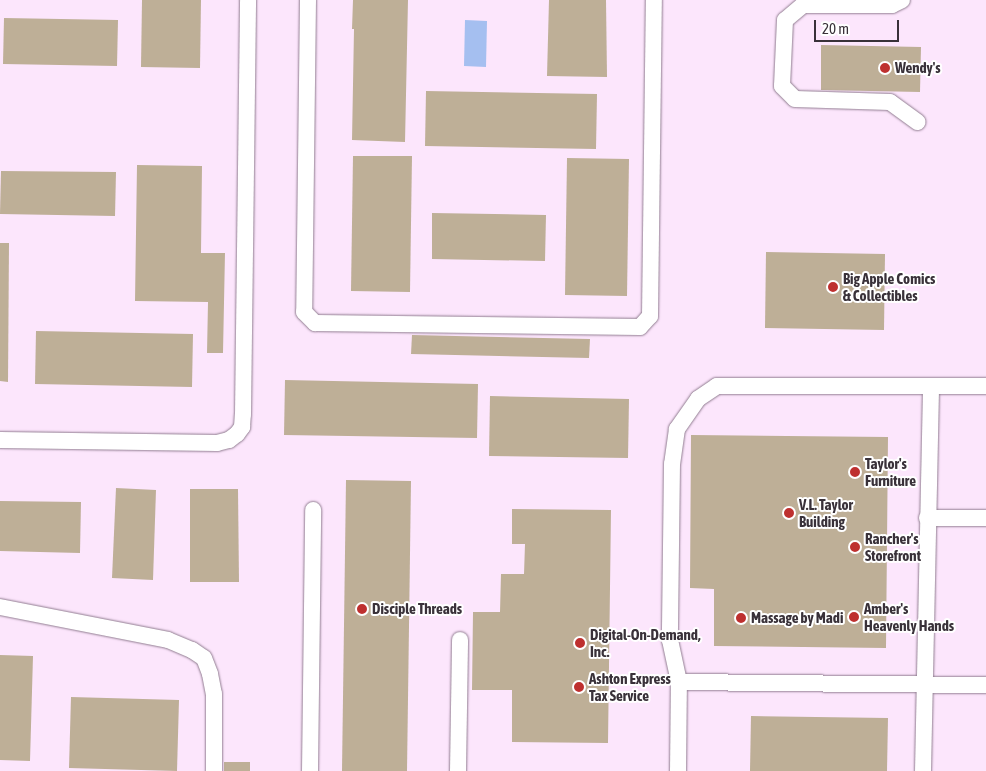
<!DOCTYPE html>
<style>
body{margin:0}
#map{position:relative;width:986px;height:771px;overflow:hidden;background:#fce6fc;font-family:"Asap Condensed",sans-serif}
div>[style]{position:absolute}
.water>*{inset:0;background:#a5bff0}
.building>*{inset:0;background:#beaf97}
.roads{filter:drop-shadow(0 0 1px #917d91) drop-shadow(0 0 1px #917d91)}
.lane>*{height:16px;margin:-8px;padding:0 8px;transform-origin:8px;border-radius:8px;background:#fff}
.dots>*{width:14px;height:14px;translate:-50% -50%;box-sizing:border-box;border:2px solid #fff;border-radius:50%}
span{translate:-50% -50%;white-space:nowrap;text-align:center;line-height:1.15;-webkit-text-stroke:4px #fff;paint-order:stroke}
.poi-label{font-size:15px;color:#393139;font-weight:700}
.left{translate:0 -50%;text-align:left}
.scale{position:absolute;left:814px;top:20px;width:85px;height:22px;box-sizing:border-box;border:2px solid #393139;border-top:0;padding-left:6px;font-size:15px;line-height:18px;white-space:nowrap;color:#393139;-webkit-text-stroke:4px #fff;paint-order:stroke}
</style>
<div id="map">
<div class="water">
<div style="clip-path:polygon(465px 20px,487px 21px,486px 67px,464px 66px)"></div>
</div>
<div class="building">
<div style="clip-path:polygon(142px 0,201px 0,200px 68px,141px 67px)"></div>
<div style="clip-path:polygon(353px 0,408px 0,405px 142px,352px 140px,354px 29px,352px 29px)"></div>
<div style="clip-path:polygon(549px 0,606px 0,607px 77px,547px 76px)"></div>
<div style="clip-path:polygon(4px 18px,118px 20px,117px 66px,3px 64px)"></div>
<div style="clip-path:polygon(821px 45px,921px 47px,920px 92px,821px 90px)"></div>
<div style="clip-path:polygon(426px 91px,597px 94px,596px 149px,425px 146px)"></div>
<div style="clip-path:polygon(353px 156px,412px 156px,410px 292px,351px 291px)"></div>
<div style="clip-path:polygon(567px 158px,629px 159px,627px 296px,565px 295px)"></div>
<div style="clip-path:polygon(137px 165px,202px 166px,201px 253px,225px 253px,223px 353px,207px 353px,208px 302px,135px 301px)"></div>
<div style="clip-path:polygon(1px 171px,116px 172px,115px 216px,0 214px)"></div>
<div style="clip-path:polygon(432px 213px,546px 215px,545px 261px,432px 259px)"></div>
<div style="clip-path:polygon(0 243px,9px 243px,8px 382px,0 381px)"></div>
<div style="clip-path:polygon(766px 252px,885px 254px,884px 330px,765px 328px)"></div>
<div style="clip-path:polygon(36px 331px,193px 334px,192px 387px,35px 384px)"></div>
<div style="clip-path:polygon(412px 335px,590px 339px,589px 358px,411px 354px)"></div>
<div style="clip-path:polygon(285px 380px,478px 384px,477px 438px,284px 435px)"></div>
<div style="clip-path:polygon(490px 396px,629px 399px,628px 458px,489px 456px)"></div>
<div style="clip-path:polygon(691px 435px,888px 437px,886px 648px,714px 646px,714px 589px,690px 588px)"></div>
<div style="clip-path:polygon(346px 480px,411px 481px,407px 771px,342px 771px)"></div>
<div style="clip-path:polygon(116px 488px,156px 490px,153px 580px,112px 578px)"></div>
<div style="clip-path:polygon(190px 489px,238px 489px,239px 582px,190px 582px)"></div>
<div style="clip-path:polygon(0 501px,81px 502px,80px 553px,0 551px)"></div>
<div style="clip-path:polygon(512px 509px,611px 510px,608px 743px,512px 742px,512px 690px,472px 690px,473px 612px,500px 612px,501px 574px,524px 574px,525px 544px,512px 544px)"></div>
<div style="clip-path:polygon(0 655px,33px 656px,30px 761px,0 760px)"></div>
<div style="clip-path:polygon(71px 697px,179px 700px,177px 771px,69px 768px)"></div>
<div style="clip-path:polygon(751px 716px,888px 718px,887px 771px,750px 771px)"></div>
<div style="clip-path:polygon(224px 762px,250px 762px,250px 771px,224px 771px)"></div>
</div>
<div class="roads">
<div class="lane">
<div style="left:308px;top:0;width:312px;rotate:90.7deg"></div>
<div style="left:304px;top:312px;width:16px;rotate:45deg"></div>
<div style="left:315px;top:323px;width:325px;rotate:0.7deg"></div>
<div style="left:640px;top:327px;width:15px;rotate:-48deg"></div>
<div style="left:650px;top:316px;width:316px;rotate:-89.3deg"></div>
<div style="left:902px;top:0;width:11px;rotate:153deg"></div>
<div style="left:892px;top:5px;width:89px;rotate:180deg"></div>
<div style="left:803px;top:5px;width:23px;rotate:140deg"></div>
<div style="left:785px;top:20px;width:66px;rotate:92.6deg"></div>
<div style="left:782px;top:86px;width:18px;rotate:45deg"></div>
<div style="left:795px;top:99px;width:95px;rotate:1.8deg"></div>
<div style="left:890px;top:102px;width:34px;rotate:36deg"></div>
<div style="left:931px;top:386px;width:214px;rotate:180deg"></div>
<div style="left:717px;top:386px;width:23px;rotate:146deg"></div>
<div style="left:698px;top:399px;width:37px;rotate:125deg"></div>
<div style="left:677px;top:429px;width:35px;rotate:98deg"></div>
<div style="left:672px;top:464px;width:176px;rotate:90.7deg"></div>
<div style="left:670px;top:640px;width:43px;rotate:77.9deg"></div>
<div style="left:679px;top:682px;width:307px;rotate:0.6deg"></div>
<div style="left:0;top:440px;width:217px;rotate:0.8deg"></div>
<div style="left:217px;top:443px;width:12px;rotate:-14deg"></div>
<div style="left:229px;top:440px;width:10px;rotate:-37deg"></div>
<div style="left:237px;top:434px;width:9px;rotate:-54deg"></div>
<div style="left:242px;top:427px;width:13px;rotate:-86deg"></div>
<div style="left:243px;top:414px;width:414px;rotate:-89.3deg"></div>
<div style="left:927px;top:518px;width:59px"></div>
<div style="left:0;top:607px;width:171px;rotate:11.1deg"></div>
<div style="left:168px;top:640px;width:26px;rotate:23deg"></div>
<div style="left:192px;top:650px;width:14px;rotate:34deg"></div>
<div style="left:204px;top:658px;width:17px;rotate:69deg"></div>
<div style="left:210px;top:674px;width:20px;rotate:79deg"></div>
<div style="left:214px;top:694px;width:77px;rotate:90deg"></div>
<div style="left:310px;top:771px;width:261px;rotate:-89.3deg"></div>
<div style="left:458px;top:771px;width:131px;rotate:-89.1deg"></div>
<div style="left:678px;top:771px;width:89px;rotate:-89.4deg"></div>
<div style="left:923px;top:771px;width:385px;rotate:-88.8deg"></div>
<div style="left:931px;top:386px;width:55px"></div>
</div>
</div>
<div class="dots">
<div style="left:885px;top:68px;background:#be302f"></div>
<div style="left:833px;top:287px;background:#be302f"></div>
<div style="left:855px;top:472px;background:#be302f"></div>
<div style="left:789px;top:513px;background:#be302f"></div>
<div style="left:855px;top:547px;background:#be302f"></div>
<div style="left:362px;top:609px;background:#be302f"></div>
<div style="left:854px;top:617px;background:#be302f"></div>
<div style="left:741px;top:618px;background:#be302f"></div>
<div style="left:580px;top:643px;background:#be302f"></div>
<div style="left:579px;top:687px;background:#be302f"></div>
</div>
<div class="poi-label">
<span class="left" style="left:895px;top:68px">Wendy's</span>
<span class="left" style="left:843px;top:287px">Big Apple Comics<br>&amp; Collectibles</span>
<span class="left" style="left:865px;top:472px">Taylor's<br>Furniture</span>
<span class="left" style="left:799px;top:513px">V.L. Taylor<br>Building</span>
<span class="left" style="left:865px;top:547px">Rancher's<br>Storefront</span>
<span class="left" style="left:864px;top:617px">Amber's<br>Heavenly Hands</span>
<span class="left" style="left:372px;top:609px">Disciple Threads</span>
<span class="left" style="left:751px;top:618px">Massage by Madi</span>
<span class="left" style="left:590px;top:643px">Digital-On-Demand,<br>Inc.</span>
<span class="left" style="left:589px;top:687px">Ashton Express<br>Tax Service</span>
</div>
<div class="scale">20 m</div>
</div>
